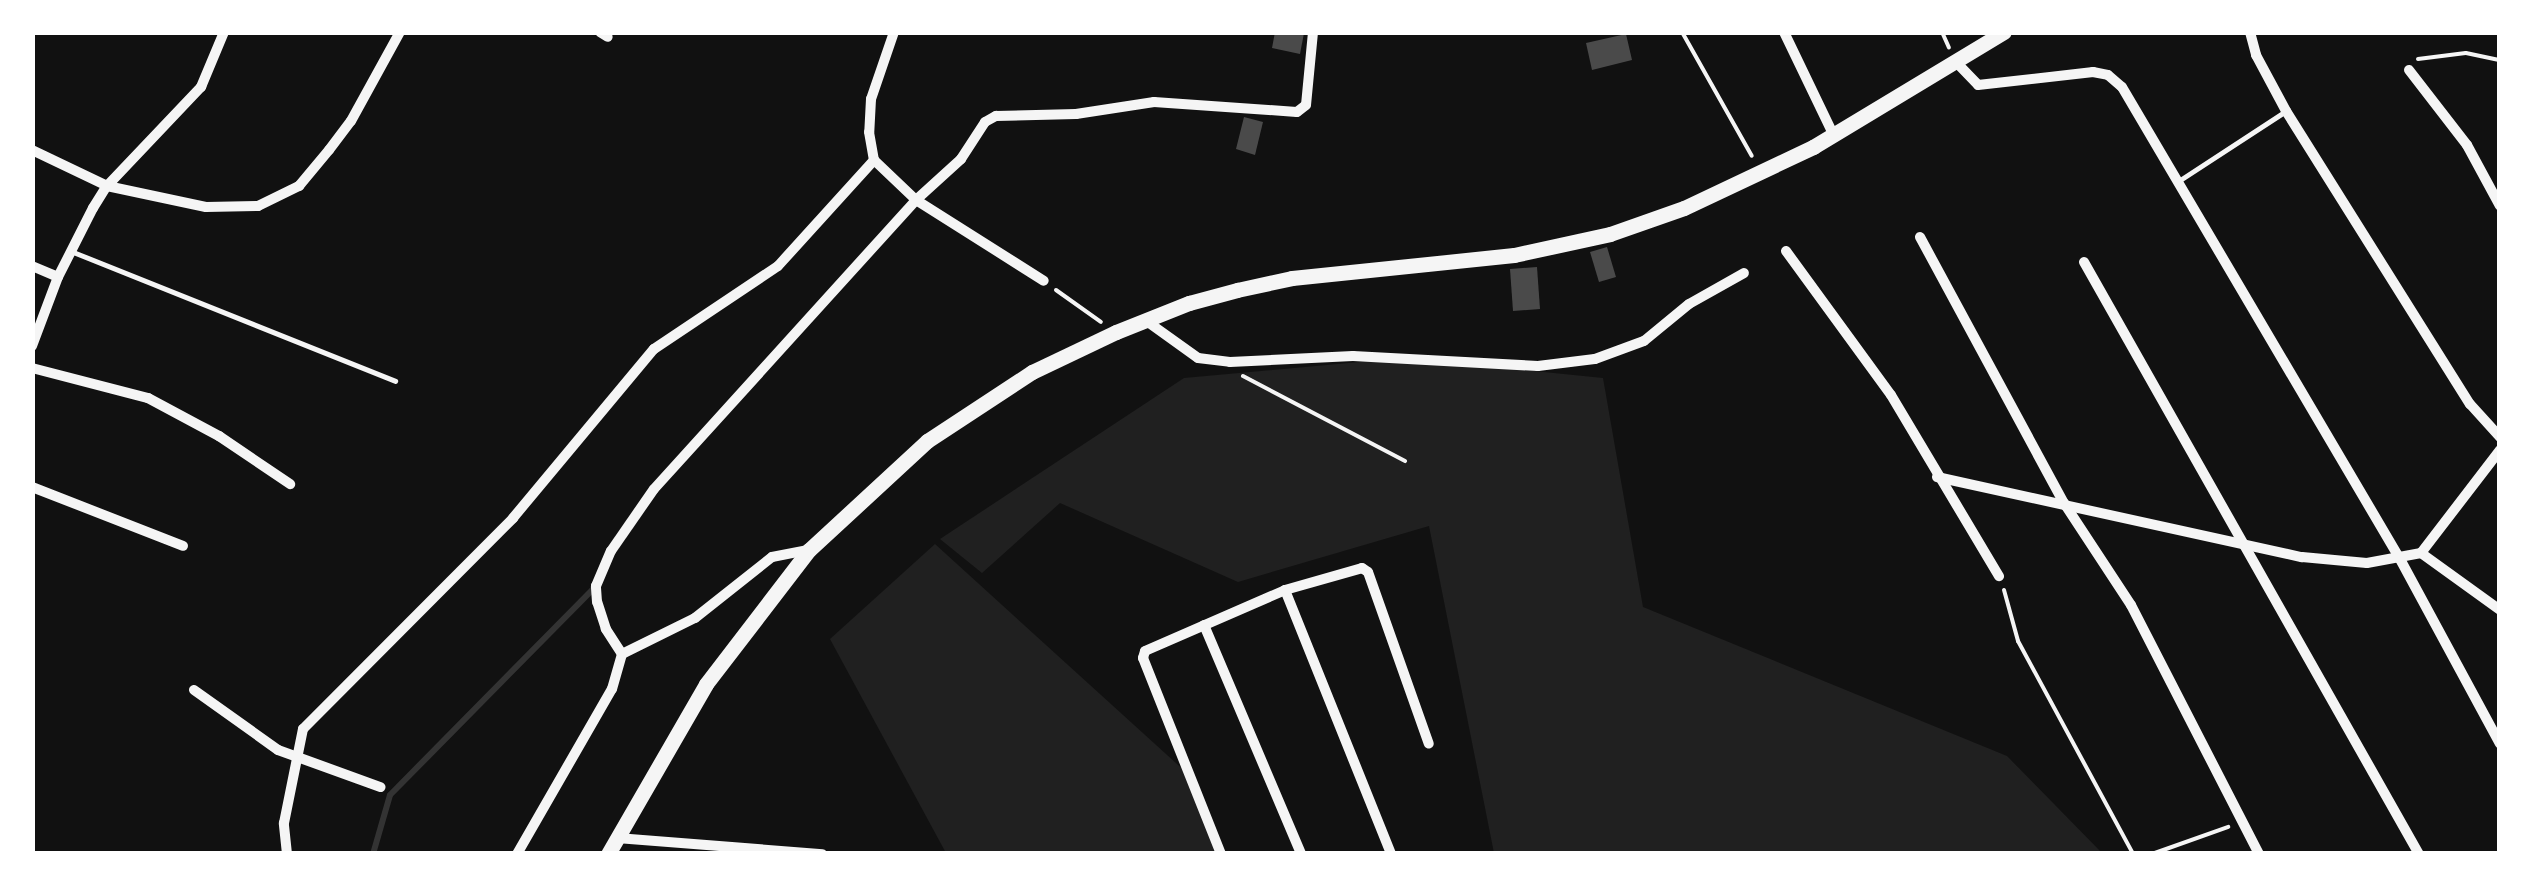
<!DOCTYPE html>
<style>
body{margin:0}
#map{position:relative;width:2532px;height:886px;overflow:hidden;background:#111;font-family:Signika,sans-serif}
div>[style]{position:absolute}
.green>*{inset:0;background:#202020}
.stream>*{height:6px;margin:-3px;padding:0 3px;transform-origin:3px;border-radius:3px;background:#333}
.building>*{inset:0;background:#4a4a4a}
.path>*{height:4px;margin:-2px;padding:0 2px;transform-origin:2px;border-radius:2px;background:#f5f5f5}
.service>*{height:5px;margin:-2.5px;padding:0 2.5px;transform-origin:2.5px;border-radius:2.5px;background:#f5f5f5}
.minor>*{height:10px;margin:-5px;padding:0 5px;transform-origin:5px;border-radius:5px;background:#f5f5f5}
.secondary>*{height:15px;margin:-7.5px;padding:0 7.5px;transform-origin:7.5px;border-radius:7.5px;background:#f5f5f5}
span{translate:-50% -50%;white-space:nowrap;text-align:center;line-height:1.15;-webkit-text-stroke:8px #fff;paint-order:stroke}
.frame{position:absolute;inset:0;border:35px solid #fff;pointer-events:none}
</style>
<div id="map">
<div class="green">
<div style="clip-path:polygon(1403px 358px,1603px 378px,1643px 607px,2007px 756px,2102px 853px,1494px 853px,1429px 526px,1238px 582px,1060px 503px,982px 573px,940px 539px,1184px 378px)"></div>
<div style="clip-path:polygon(935px 544px,1199px 784px,1223px 853px,946px 853px,830px 639px)"></div>
</div>
<div class="stream">
<div style="left:373px;top:854px;width:61px;rotate:-73.9deg"></div>
<div style="left:390px;top:795px;width:292px;rotate:-45.4deg"></div>
</div>
<div class="building">
<div style="clip-path:polygon(1275px 32px,1304px 33px,1300px 54px,1272px 48px)"></div>
<div style="clip-path:polygon(1626px 34px,1632px 60px,1592px 70px,1586px 43px)"></div>
<div style="clip-path:polygon(1244px 117px,1263px 122px,1255px 155px,1236px 149px)"></div>
<div style="clip-path:polygon(1607px 247px,1616px 277px,1599px 282px,1590px 252px)"></div>
<div style="clip-path:polygon(1537px 267px,1540px 309px,1513px 311px,1510px 269px)"></div>
</div>
<div class="path">
<div style="left:1682px;top:32px;width:142px;rotate:60.6deg"></div>
<div style="left:1942px;top:32px;width:17px;rotate:66deg"></div>
<div style="left:2418px;top:59px;width:48px;rotate:-7.1deg"></div>
<div style="left:2466px;top:53px;width:35px;rotate:12deg"></div>
<div style="left:1056px;top:290px;width:55px;rotate:35.4deg"></div>
<div style="left:1243px;top:376px;width:183px;rotate:27.7deg"></div>
<div style="left:2004px;top:590px;width:53px;rotate:74.6deg"></div>
<div style="left:2018px;top:641px;width:242px;rotate:61.6deg"></div>
<div style="left:2152px;top:854px;width:81px;rotate:-19.6deg"></div>
</div>
<div class="service">
<div style="left:2180px;top:180px;width:126px;rotate:-33.1deg"></div>
<div style="left:73px;top:252px;width:347px;rotate:21.8deg"></div>
</div>
<div class="minor">
<div style="left:600px;top:32px;width:9px;rotate:32deg"></div>
<div style="left:894px;top:32px;width:71px;rotate:108.9deg"></div>
<div style="left:871px;top:99px;width:33px;rotate:93deg"></div>
<div style="left:869px;top:132px;width:28px;rotate:80deg"></div>
<div style="left:874px;top:160px;width:58px;rotate:43.6deg"></div>
<div style="left:916px;top:200px;width:151px;rotate:32.3deg"></div>
<div style="left:1784px;top:32px;width:115px;rotate:64.3deg"></div>
<div style="left:2250px;top:32px;width:24px;rotate:75deg"></div>
<div style="left:2256px;top:55px;width:64px;rotate:61.8deg"></div>
<div style="left:2286px;top:111px;width:346px;rotate:57.9deg"></div>
<div style="left:2470px;top:404px;width:45px;rotate:47.7deg"></div>
<div style="left:1955px;top:61px;width:33px;rotate:46deg"></div>
<div style="left:1978px;top:85px;width:116px;rotate:-6.4deg"></div>
<div style="left:2093px;top:72px;width:15px;rotate:11deg"></div>
<div style="left:2108px;top:75px;width:18px;rotate:41deg"></div>
<div style="left:2122px;top:87px;width:548px;rotate:59.5deg"></div>
<div style="left:2400px;top:559px;width:210px;rotate:61.6deg"></div>
<div style="left:2409px;top:70px;width:95px;rotate:52.3deg"></div>
<div style="left:2467px;top:145px;width:69px;rotate:61.6deg"></div>
<div style="left:32px;top:150px;width:83px;rotate:25.6deg"></div>
<div style="left:107px;top:186px;width:101px;rotate:12deg"></div>
<div style="left:206px;top:207px;width:52px;rotate:-1.1deg"></div>
<div style="left:258px;top:206px;width:46px;rotate:-26deg"></div>
<div style="left:299px;top:186px;width:47px;rotate:-50.2deg"></div>
<div style="left:329px;top:150px;width:36px;rotate:-53deg"></div>
<div style="left:351px;top:121px;width:102px;rotate:-61.2deg"></div>
<div style="left:1920px;top:237px;width:302px;rotate:61.6deg"></div>
<div style="left:2064px;top:503px;width:122px;rotate:56.7deg"></div>
<div style="left:2131px;top:605px;width:280px;rotate:62.8deg"></div>
<div style="left:1786px;top:251px;width:178px;rotate:53.9deg"></div>
<div style="left:1891px;top:395px;width:211px;rotate:59.2deg"></div>
<div style="left:2084px;top:262px;width:680px;rotate:60.5deg"></div>
<div style="left:32px;top:266px;width:28px;rotate:23deg"></div>
<div style="left:1145px;top:320px;width:65px;rotate:35.6deg"></div>
<div style="left:1198px;top:358px;width:32px;rotate:7deg"></div>
<div style="left:1230px;top:362px;width:123px;rotate:-2.8deg"></div>
<div style="left:1353px;top:356px;width:185px;rotate:3.1deg"></div>
<div style="left:1538px;top:366px;width:57px;rotate:-7deg"></div>
<div style="left:1595px;top:359px;width:52px;rotate:-20.2deg"></div>
<div style="left:1644px;top:341px;width:58px;rotate:-39.4deg"></div>
<div style="left:1689px;top:304px;width:63px;rotate:-29.4deg"></div>
<div style="left:32px;top:346px;width:74px;rotate:-69.4deg"></div>
<div style="left:58px;top:277px;width:77px;rotate:-63.1deg"></div>
<div style="left:93px;top:208px;width:26px;rotate:-58deg"></div>
<div style="left:107px;top:186px;width:137px;rotate:-46.5deg"></div>
<div style="left:201px;top:87px;width:60px;rotate:-67.3deg"></div>
<div style="left:32px;top:368px;width:120px;rotate:14.5deg"></div>
<div style="left:148px;top:398px;width:81px;rotate:28.2deg"></div>
<div style="left:219px;top:436px;width:86px;rotate:34.1deg"></div>
<div style="left:1937px;top:477px;width:374px;rotate:12.4deg"></div>
<div style="left:2302px;top:557px;width:65px;rotate:5.3deg"></div>
<div style="left:2367px;top:563px;width:55px;rotate:-10.5deg"></div>
<div style="left:2421px;top:553px;width:130px;rotate:-52.5deg"></div>
<div style="left:32px;top:487px;width:162px;rotate:21.3deg"></div>
<div style="left:2421px;top:553px;width:97px;rotate:35.8deg"></div>
<div style="left:1285px;top:590px;width:284px;rotate:68.1deg"></div>
<div style="left:1204px;top:625px;width:249px;rotate:67deg"></div>
<div style="left:622px;top:654px;width:30px;rotate:-123deg"></div>
<div style="left:606px;top:629px;width:28px;rotate:-108deg"></div>
<div style="left:597px;top:602px;width:16px;rotate:-94deg"></div>
<div style="left:596px;top:586px;width:38px;rotate:-67deg"></div>
<div style="left:611px;top:551px;width:75px;rotate:-55.3deg"></div>
<div style="left:654px;top:489px;width:390px;rotate:-47.8deg"></div>
<div style="left:916px;top:200px;width:61px;rotate:-42.3deg"></div>
<div style="left:961px;top:159px;width:44px;rotate:-57deg"></div>
<div style="left:985px;top:122px;width:13px;rotate:-29deg"></div>
<div style="left:996px;top:116px;width:80px;rotate:-1.4deg"></div>
<div style="left:1076px;top:114px;width:79px;rotate:-8.7deg"></div>
<div style="left:1154px;top:102px;width:143px;rotate:4deg"></div>
<div style="left:1297px;top:112px;width:11px;rotate:-38deg"></div>
<div style="left:1306px;top:105px;width:73px;rotate:-84.5deg"></div>
<div style="left:194px;top:690px;width:103px;rotate:35.5deg"></div>
<div style="left:278px;top:750px;width:109px;rotate:19.9deg"></div>
<div style="left:617px;top:838px;width:206px;rotate:4.5deg"></div>
<div style="left:287px;top:854px;width:31px;rotate:-96deg"></div>
<div style="left:284px;top:823px;width:96px;rotate:-78.6deg"></div>
<div style="left:303px;top:729px;width:298px;rotate:-45.1deg"></div>
<div style="left:513px;top:518px;width:220px;rotate:-50.2deg"></div>
<div style="left:654px;top:349px;width:149px;rotate:-33.8deg"></div>
<div style="left:778px;top:266px;width:143px;rotate:-47.8deg"></div>
<div style="left:517px;top:854px;width:190px;rotate:-60.1deg"></div>
<div style="left:612px;top:689px;width:36px;rotate:-74deg"></div>
<div style="left:622px;top:654px;width:81px;rotate:-26.3deg"></div>
<div style="left:695px;top:618px;width:98px;rotate:-38.4deg"></div>
<div style="left:772px;top:557px;width:37px;rotate:-11deg"></div>
<div style="left:1221px;top:854px;width:211px;rotate:-111.7deg"></div>
<div style="left:1143px;top:658px;width:7px;rotate:-74deg"></div>
<div style="left:1145px;top:651px;width:153px;rotate:-23.5deg"></div>
<div style="left:1285px;top:590px;width:80px;rotate:-15.9deg"></div>
<div style="left:1362px;top:568px;width:7px;rotate:34deg"></div>
<div style="left:1368px;top:572px;width:182px;rotate:70.5deg"></div>
</div>
<div class="secondary">
<div style="left:608px;top:854px;width:196px;rotate:-60deg"></div>
<div style="left:706px;top:684px;width:169px;rotate:-52.5deg"></div>
<div style="left:809px;top:550px;width:161px;rotate:-42.7deg"></div>
<div style="left:927px;top:441px;width:126px;rotate:-33.3deg"></div>
<div style="left:1032px;top:372px;width:93px;rotate:-25.5deg"></div>
<div style="left:1116px;top:332px;width:79px;rotate:-21.7deg"></div>
<div style="left:1189px;top:303px;width:50px;rotate:-15.2deg"></div>
<div style="left:1237px;top:290px;width:56px;rotate:-12.3deg"></div>
<div style="left:1292px;top:278px;width:223px;rotate:-5.9deg"></div>
<div style="left:1514px;top:255px;width:98px;rotate:-12.3deg"></div>
<div style="left:1610px;top:234px;width:78px;rotate:-19.4deg"></div>
<div style="left:1684px;top:208px;width:143px;rotate:-25.3deg"></div>
<div style="left:1813px;top:147px;width:223px;rotate:-31.1deg"></div>
</div>
<div class="frame"></div>
</div>
